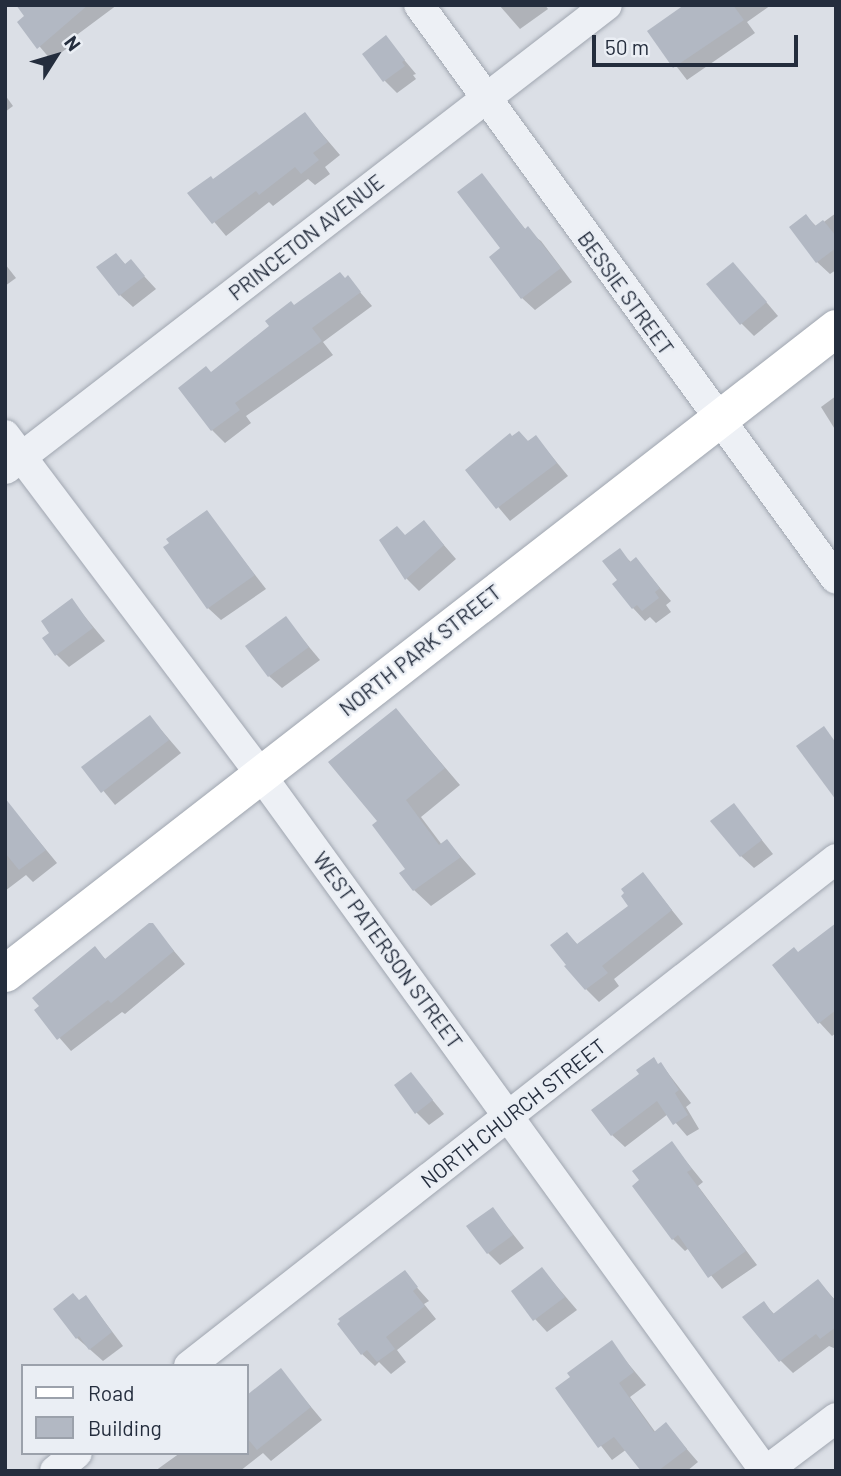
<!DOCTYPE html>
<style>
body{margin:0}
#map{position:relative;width:841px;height:1476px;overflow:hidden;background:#dbdfe6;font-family:Barlow,sans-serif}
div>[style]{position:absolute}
.shadow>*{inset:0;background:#0003}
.building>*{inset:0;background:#b2b8c3}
.roads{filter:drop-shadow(0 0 2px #a0a6b0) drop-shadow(0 0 2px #a0a6b0)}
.minor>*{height:30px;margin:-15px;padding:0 15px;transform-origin:15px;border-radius:15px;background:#edf0f5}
.major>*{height:37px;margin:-18.5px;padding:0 18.5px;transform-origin:18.5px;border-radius:18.5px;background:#fff}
span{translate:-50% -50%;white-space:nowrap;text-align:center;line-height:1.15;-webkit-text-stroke:5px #eaeef4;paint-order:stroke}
.street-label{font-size:21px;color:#242d3d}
.frame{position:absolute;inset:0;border:7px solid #242d3d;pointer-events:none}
.legend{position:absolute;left:21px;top:1364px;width:228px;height:91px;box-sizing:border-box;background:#eaeef4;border:2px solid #9ba1ab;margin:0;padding:9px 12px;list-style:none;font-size:21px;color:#242d3d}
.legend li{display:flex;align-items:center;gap:14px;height:35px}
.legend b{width:35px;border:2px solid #9ba1ab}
.north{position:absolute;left:21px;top:21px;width:70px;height:70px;-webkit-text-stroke:5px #eaeef4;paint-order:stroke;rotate:53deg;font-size:19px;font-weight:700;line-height:28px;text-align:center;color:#242d3d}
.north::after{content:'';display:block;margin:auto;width:24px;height:32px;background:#242d3d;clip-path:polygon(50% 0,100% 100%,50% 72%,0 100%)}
.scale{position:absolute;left:592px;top:35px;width:206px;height:32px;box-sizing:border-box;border:4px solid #242d3d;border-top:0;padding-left:9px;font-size:21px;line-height:24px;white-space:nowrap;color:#242d3d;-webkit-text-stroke:5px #eaeef4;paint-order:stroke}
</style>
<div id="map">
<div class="shadow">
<div style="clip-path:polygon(29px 5px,117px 5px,70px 40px,73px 44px,51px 60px,19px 22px,26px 16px)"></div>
<div style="clip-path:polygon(499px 5px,545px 5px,548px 9px,520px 29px)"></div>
<div style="clip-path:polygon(687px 5px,771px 5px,747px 22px,755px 33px,687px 80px,650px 32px)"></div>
<div style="clip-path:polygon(386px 38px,416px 74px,413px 75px,416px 79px,397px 93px,385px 81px)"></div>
<div style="clip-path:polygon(5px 95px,13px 106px,5px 112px)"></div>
<div style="clip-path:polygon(305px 114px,340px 155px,325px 167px,330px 174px,315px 185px,308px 179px,273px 206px,269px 202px,226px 236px,190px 193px,214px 181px)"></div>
<div style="clip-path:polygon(482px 176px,526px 230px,541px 241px,572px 282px,535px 310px,522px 298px,503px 248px)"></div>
<div style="clip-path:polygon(836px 213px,836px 270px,830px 274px,817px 262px,806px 216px,817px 227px)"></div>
<div style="clip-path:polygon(116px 255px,126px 265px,131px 262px,156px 289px,133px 307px,120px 295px)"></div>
<div style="clip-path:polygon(5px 264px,16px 278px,5px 286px)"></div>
<div style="clip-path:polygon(745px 277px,778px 316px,754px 336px,741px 323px)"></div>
<div style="clip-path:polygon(348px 278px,372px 306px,323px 342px,333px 355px,246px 416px,251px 423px,225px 443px,212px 430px,211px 374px,295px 307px)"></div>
<div style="clip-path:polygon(836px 396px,836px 431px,821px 407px)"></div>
<div style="clip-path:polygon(536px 437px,568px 476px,510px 521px,468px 471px)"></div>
<div style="clip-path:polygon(206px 512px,266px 589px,221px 620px,208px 608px)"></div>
<div style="clip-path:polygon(424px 522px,456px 559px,419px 591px,407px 579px,382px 540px,405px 537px)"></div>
<div style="clip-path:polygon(619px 551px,632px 563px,636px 559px,671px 601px,666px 605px,671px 612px,656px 623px,650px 617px,645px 621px,633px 608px,619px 581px)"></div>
<div style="clip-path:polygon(72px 601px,105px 641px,69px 667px,56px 654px,52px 633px)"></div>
<div style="clip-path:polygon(285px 618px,320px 660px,282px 688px,269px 676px)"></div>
<div style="clip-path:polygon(396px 710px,460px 785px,421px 817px,442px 845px,447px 841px,476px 874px,431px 906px,414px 890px,408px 869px,379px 822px)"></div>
<div style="clip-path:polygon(150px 717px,181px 753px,115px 805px,84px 767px)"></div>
<div style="clip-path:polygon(734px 805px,773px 854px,754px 868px,741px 856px)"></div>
<div style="clip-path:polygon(10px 806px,57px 863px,33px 882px,26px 875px,5px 891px,5px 810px)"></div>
<div style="clip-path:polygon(643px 874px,683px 924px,614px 979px,619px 986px,599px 1002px,586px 989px,567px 934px,578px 945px,631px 906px,627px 893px)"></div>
<div style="clip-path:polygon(152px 925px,185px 964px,125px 1014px,122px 1012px,71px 1051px,36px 1011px,95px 948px,106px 960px)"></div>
<div style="clip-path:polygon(774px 966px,828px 1002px,836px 1012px,836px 1033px,832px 1036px,820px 1023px)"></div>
<div style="clip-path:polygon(661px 1064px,691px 1103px,686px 1107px,699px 1129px,687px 1136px,668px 1114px,625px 1147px,612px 1135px)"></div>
<div style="clip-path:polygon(411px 1074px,444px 1114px,429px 1125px,417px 1113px)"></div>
<div style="clip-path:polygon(672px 1144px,703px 1182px,698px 1186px,757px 1265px,722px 1289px,689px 1248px,685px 1251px,673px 1239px)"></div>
<div style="clip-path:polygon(493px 1209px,524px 1248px,500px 1265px,488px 1253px)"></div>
<div style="clip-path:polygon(542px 1269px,577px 1310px,547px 1332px,535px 1319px)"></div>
<div style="clip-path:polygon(404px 1273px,429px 1301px,424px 1304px,436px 1319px,397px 1350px,406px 1362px,391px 1374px,379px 1362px,375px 1366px,362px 1354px)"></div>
<div style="clip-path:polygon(818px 1281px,836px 1301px,836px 1349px,829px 1346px,793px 1373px,780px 1360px,764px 1303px,775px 1315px)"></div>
<div style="clip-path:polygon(86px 1297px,123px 1346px,103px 1361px,77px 1338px,79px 1302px)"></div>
<div style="clip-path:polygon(611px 1343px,646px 1385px,630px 1397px,656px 1433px,666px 1425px,698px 1462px,687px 1471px,643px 1471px,627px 1449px,612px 1460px,557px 1389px)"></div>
<div style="clip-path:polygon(281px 1371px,322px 1420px,271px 1461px,263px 1453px,240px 1471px,155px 1471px,180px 1453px,247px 1453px,247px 1396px)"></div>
</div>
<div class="building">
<div style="clip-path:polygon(16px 5px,88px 5px,37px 49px,17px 22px,24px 16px)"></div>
<div style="clip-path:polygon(684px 5px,733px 5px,744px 20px,673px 68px,647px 31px)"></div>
<div style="clip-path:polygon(386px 35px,405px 60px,402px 62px,405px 66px,383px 82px,362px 54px)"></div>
<div style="clip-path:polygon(305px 112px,328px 142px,313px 153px,319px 160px,301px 174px,295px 167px,259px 195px,256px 191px,212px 224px,187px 193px,211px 176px,213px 179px)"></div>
<div style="clip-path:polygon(482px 173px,525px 229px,528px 226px,561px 268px,521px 299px,489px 257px,500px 248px,457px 192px)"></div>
<div style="clip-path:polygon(806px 214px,815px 226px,823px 220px,836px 236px,836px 248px,816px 263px,789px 227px)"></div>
<div style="clip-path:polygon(116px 253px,125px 264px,131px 259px,145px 276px,119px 296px,96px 267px)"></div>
<div style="clip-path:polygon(733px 262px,767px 302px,740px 325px,706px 284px)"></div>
<div style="clip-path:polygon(340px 272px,345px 278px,348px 275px,361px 292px,312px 328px,322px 341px,235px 403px,240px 410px,211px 431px,178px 388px,206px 366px,211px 372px,269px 326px,265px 321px,291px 301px,294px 305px)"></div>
<div style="clip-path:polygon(519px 431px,528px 441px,536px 435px,557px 463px,496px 509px,465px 470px,510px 433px,512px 436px)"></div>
<div style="clip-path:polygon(207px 510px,255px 575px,207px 609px,163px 547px,169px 543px,166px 539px)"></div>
<div style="clip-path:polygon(424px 520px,444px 545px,405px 580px,379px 540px,397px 526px,405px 535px)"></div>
<div style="clip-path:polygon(620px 548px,630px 562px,636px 557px,660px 588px,655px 592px,659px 598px,642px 611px,637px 605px,632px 609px,612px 584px,617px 580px,602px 561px)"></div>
<div style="clip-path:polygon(72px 598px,93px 628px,55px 656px,42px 638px,49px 633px,41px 621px)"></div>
<div style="clip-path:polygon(286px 616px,309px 647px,268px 677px,245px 646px)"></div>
<div style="clip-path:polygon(396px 708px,445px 768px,406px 800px,439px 845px,447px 839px,461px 857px,413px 891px,399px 873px,405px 869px,372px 825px,377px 821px,328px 762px)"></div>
<div style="clip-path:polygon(150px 715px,169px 740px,101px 793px,81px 767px)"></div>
<div style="clip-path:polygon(824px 726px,836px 743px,836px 800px,796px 746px)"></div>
<div style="clip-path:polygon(5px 798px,46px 850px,19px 870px,5px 853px)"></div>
<div style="clip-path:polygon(734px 803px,762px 840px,740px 857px,710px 821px)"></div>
<div style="clip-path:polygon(643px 872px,672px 910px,602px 966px,608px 973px,585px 990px,564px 966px,566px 965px,550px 945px,567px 932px,577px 944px,628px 906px,621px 896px,624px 893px,621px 889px)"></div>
<div style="clip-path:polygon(149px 923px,153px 923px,174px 951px,111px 1003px,108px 1000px,57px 1040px,34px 1010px,39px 1006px,32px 998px,95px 946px,105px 959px)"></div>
<div style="clip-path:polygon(836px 923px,836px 1010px,818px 1024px,772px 965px,794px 947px,798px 952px)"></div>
<div style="clip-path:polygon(654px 1057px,658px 1064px,661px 1062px,679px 1090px,675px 1093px,688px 1115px,673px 1125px,657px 1101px,611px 1136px,591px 1110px,639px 1074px,636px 1070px)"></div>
<div style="clip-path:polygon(411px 1072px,433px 1100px,415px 1114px,394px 1085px)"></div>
<div style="clip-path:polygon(672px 1141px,692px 1169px,687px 1172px,746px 1251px,708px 1278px,678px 1235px,672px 1240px,632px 1186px,639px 1180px,632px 1171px)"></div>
<div style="clip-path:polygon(493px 1207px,513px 1235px,487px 1254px,466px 1226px)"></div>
<div style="clip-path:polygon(542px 1267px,565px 1297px,533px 1321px,511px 1291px)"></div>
<div style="clip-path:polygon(405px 1270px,418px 1287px,413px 1291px,425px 1306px,386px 1337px,395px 1349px,377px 1362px,367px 1350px,361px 1355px,337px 1324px,340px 1321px,338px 1319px)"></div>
<div style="clip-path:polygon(818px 1279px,836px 1302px,836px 1327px,820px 1339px,816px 1334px,779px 1362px,742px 1317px,764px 1301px,773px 1314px)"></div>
<div style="clip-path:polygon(73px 1293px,79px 1300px,86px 1295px,112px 1332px,89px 1350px,79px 1336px,76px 1339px,53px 1309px)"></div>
<div style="clip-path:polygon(612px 1340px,634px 1372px,619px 1383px,654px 1432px,666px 1422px,687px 1449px,658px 1471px,641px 1471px,614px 1437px,598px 1448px,555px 1388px,570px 1377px,567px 1373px)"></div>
<div style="clip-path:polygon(281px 1368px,311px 1407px,257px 1450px,247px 1438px,247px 1395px)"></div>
</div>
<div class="roads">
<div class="minor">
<div style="left:419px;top:5px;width:709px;rotate:54deg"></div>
<div style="left:5px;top:435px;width:424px;rotate:53deg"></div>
<div style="left:260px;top:774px;width:861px;rotate:54.08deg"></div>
<div style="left:6px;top:469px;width:759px;rotate:-37.67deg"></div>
<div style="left:189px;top:1366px;width:822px;rotate:-38.08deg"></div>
<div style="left:55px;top:1471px;width:28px;rotate:-39deg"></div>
<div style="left:766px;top:1471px;width:88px;rotate:-37.1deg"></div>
</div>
<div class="major">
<div style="left:5px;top:973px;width:1052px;rotate:-37.82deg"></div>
</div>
</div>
<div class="street-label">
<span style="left:306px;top:237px;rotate:-38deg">PRINCETON AVENUE</span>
<span style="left:626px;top:293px;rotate:54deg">BESSIE STREET</span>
<span style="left:420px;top:650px;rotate:-38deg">NORTH PARK STREET</span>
<span style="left:388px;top:950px;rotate:54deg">WEST PATERSON STREET</span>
<span style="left:513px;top:1113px;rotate:-38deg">NORTH CHURCH STREET</span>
</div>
<div class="frame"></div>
<ul class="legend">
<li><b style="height:9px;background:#fff"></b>Road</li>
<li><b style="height:19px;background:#b2b8c3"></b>Building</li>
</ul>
<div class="north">N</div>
<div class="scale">50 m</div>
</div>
